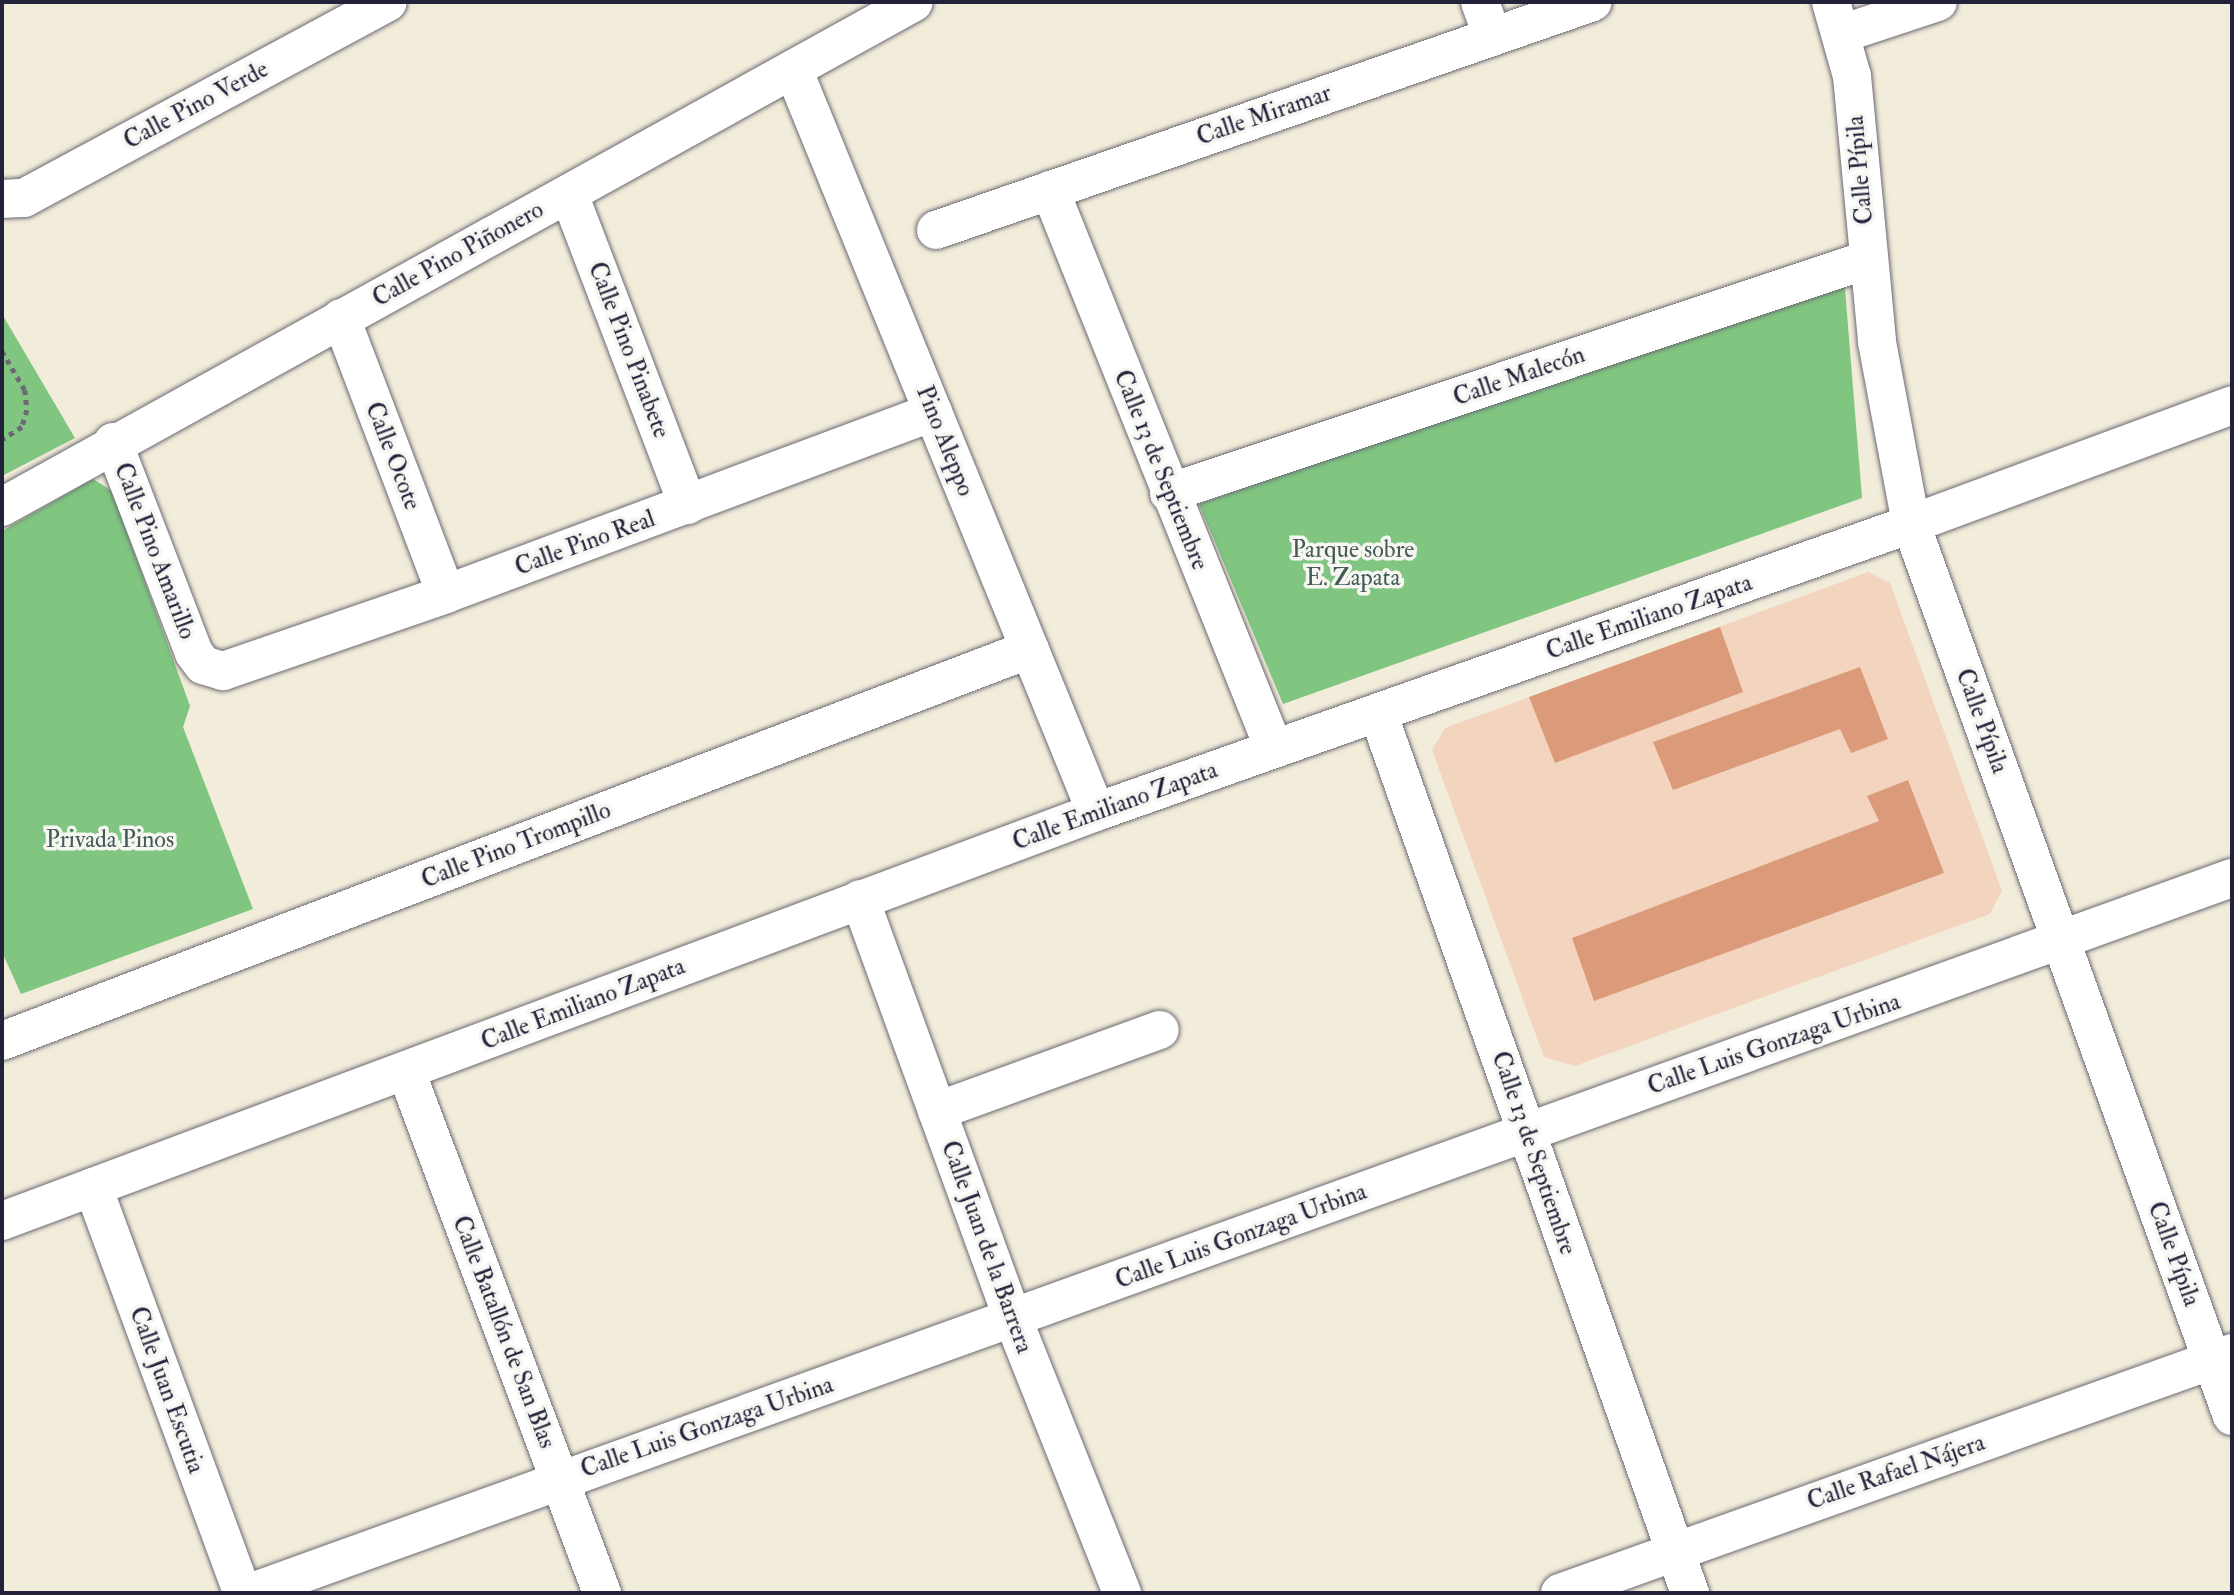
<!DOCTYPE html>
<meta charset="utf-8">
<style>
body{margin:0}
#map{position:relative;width:2234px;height:1595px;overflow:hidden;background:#f2ecda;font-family:"IM FELL Double Pica",serif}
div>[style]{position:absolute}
.built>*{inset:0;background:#f3d4bf}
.green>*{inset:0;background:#80c681}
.building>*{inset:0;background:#db9b7a}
.path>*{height:4.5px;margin-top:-2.25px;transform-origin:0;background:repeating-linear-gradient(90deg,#6b6973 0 5px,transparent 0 10px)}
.roads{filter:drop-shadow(0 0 2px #6b6973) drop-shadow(0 0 2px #6b6973)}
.minor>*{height:38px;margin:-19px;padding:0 19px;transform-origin:19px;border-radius:19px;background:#fff}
span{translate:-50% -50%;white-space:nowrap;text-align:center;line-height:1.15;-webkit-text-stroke:7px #f6f6f2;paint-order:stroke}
.street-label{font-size:24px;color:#22223b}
.park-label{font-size:24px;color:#435b54}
.frame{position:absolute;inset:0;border:4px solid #22223b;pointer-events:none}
</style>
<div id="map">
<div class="built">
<div style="clip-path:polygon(1868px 572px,1890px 583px,2002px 891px,1990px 914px,1575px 1066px,1544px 1057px,1432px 750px,1445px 728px)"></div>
</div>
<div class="green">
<div style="clip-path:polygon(1844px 277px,1862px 498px,1283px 704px,1199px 504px)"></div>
<div style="clip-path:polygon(2px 314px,75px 438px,2px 476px)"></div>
<div style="clip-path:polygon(93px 479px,112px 491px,190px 706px,183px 727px,253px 909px,21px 994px,2px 952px,2px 531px)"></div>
</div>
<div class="building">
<div style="clip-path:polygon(1720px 627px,1743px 692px,1555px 763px,1529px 697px)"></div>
<div style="clip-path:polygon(1860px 667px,1888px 739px,1851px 753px,1840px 729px,1673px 790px,1653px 742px)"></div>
<div style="clip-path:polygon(1908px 780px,1944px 873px,1594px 1001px,1572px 938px,1879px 821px,1867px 796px)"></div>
</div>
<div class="path">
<div style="left:2px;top:351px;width:45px;rotate:59.5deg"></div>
<div style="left:25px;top:390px;width:20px;rotate:84deg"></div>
<div style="left:27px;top:410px;width:18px;rotate:106deg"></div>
<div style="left:22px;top:427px;width:24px;rotate:147deg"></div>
</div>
<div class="roads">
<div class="minor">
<div style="left:1480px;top:2px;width:35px;rotate:70deg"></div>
<div style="left:1831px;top:2px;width:77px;rotate:74.2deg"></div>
<div style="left:1852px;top:76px;width:267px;rotate:84.6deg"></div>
<div style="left:1877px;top:342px;width:185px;rotate:79.4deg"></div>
<div style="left:1911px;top:524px;width:948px;rotate:70.21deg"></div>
<div style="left:1841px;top:34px;width:102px;rotate:-18.3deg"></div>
<div style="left:793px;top:69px;width:802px;rotate:67.81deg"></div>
<div style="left:1050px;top:190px;width:602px;rotate:68.16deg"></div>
<div style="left:569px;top:194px;width:333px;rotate:69.1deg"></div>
<div style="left:2px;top:199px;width:22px;rotate:-3deg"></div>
<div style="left:24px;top:198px;width:413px;rotate:-28.3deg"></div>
<div style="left:936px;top:230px;width:695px;rotate:-19.14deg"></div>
<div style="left:341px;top:318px;width:295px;rotate:69.2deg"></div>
<div style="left:113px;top:442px;width:226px;rotate:69deg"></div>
<div style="left:194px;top:653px;width:15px;rotate:53deg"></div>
<div style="left:203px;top:665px;width:21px;rotate:17deg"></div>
<div style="left:223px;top:671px;width:236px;rotate:-19deg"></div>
<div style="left:446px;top:594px;width:520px;rotate:-20.49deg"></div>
<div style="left:1169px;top:493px;width:738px;rotate:-18.48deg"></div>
<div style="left:2px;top:507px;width:1042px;rotate:-28.97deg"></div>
<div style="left:1378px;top:713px;width:934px;rotate:70.48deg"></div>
<div style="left:860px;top:899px;width:447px;rotate:70deg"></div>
<div style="left:1013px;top:1319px;width:295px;rotate:68.3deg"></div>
<div style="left:2px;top:1041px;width:1100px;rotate:-20.87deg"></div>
<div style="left:406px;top:1071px;width:558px;rotate:69.42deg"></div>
<div style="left:937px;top:1111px;width:237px;rotate:-20deg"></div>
<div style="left:93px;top:1187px;width:432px;rotate:69.8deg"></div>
<div style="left:2px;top:1221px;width:1168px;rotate:-20.5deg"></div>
<div style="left:1096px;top:812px;width:864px;rotate:-19.46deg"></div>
<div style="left:1911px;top:524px;width:342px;rotate:-20.3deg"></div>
<div style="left:249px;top:1593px;width:2108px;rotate:-19.83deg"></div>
<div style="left:1560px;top:1593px;width:714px;rotate:-19.65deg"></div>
</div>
</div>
<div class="street-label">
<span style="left:196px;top:105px;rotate:-28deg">Calle Pino Verde</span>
<span style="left:1264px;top:115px;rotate:-19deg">Calle Miramar</span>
<span style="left:1860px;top:170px;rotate:-95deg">Calle Pípila</span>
<span style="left:458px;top:254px;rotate:-29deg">Calle Pino Piñonero</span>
<span style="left:629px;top:350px;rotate:69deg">Calle Pino Pinabete</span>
<span style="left:1519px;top:376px;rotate:-19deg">Calle Malecón</span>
<span style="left:945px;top:441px;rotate:68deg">Pino Aleppo</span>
<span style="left:393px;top:456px;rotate:69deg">Calle Ocote</span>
<span style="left:1161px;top:470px;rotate:68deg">Calle 13 de Septiembre</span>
<span style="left:585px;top:543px;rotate:-20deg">Calle Pino Real</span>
<span style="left:155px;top:551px;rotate:69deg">Calle Pino Amarillo</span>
<span style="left:1649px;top:617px;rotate:-19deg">Calle Emiliano Zapata</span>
<span style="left:1982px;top:721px;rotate:70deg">Calle Pípila</span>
<span style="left:1115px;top:806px;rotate:-20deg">Calle Emiliano Zapata</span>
<span style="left:516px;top:845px;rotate:-21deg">Calle Pino Trompillo</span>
<span style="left:583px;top:1004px;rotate:-21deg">Calle Emiliano Zapata</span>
<span style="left:1774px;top:1044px;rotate:-19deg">Calle Luis Gonzaga Urbina</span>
<span style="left:1534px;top:1153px;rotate:71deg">Calle 13 de Septiembre</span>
<span style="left:1241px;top:1236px;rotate:-20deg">Calle Luis Gonzaga Urbina</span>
<span style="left:987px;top:1247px;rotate:70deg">Calle Juan de la Barrera</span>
<span style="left:2174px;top:1254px;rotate:70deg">Calle Pípila</span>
<span style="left:504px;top:1332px;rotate:69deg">Calle Batallón de San Blas</span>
<span style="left:167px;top:1390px;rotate:70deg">Calle Juan Escutia</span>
<span style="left:707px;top:1427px;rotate:-19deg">Calle Luis Gonzaga Urbina</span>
<span style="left:1896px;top:1472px;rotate:-19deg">Calle Rafael Nájera</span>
</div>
<div class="park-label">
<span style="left:1353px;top:564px">Parque sobre<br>E. Zapata</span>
<span style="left:110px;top:840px">Privada Pinos</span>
</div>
<div class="frame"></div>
</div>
